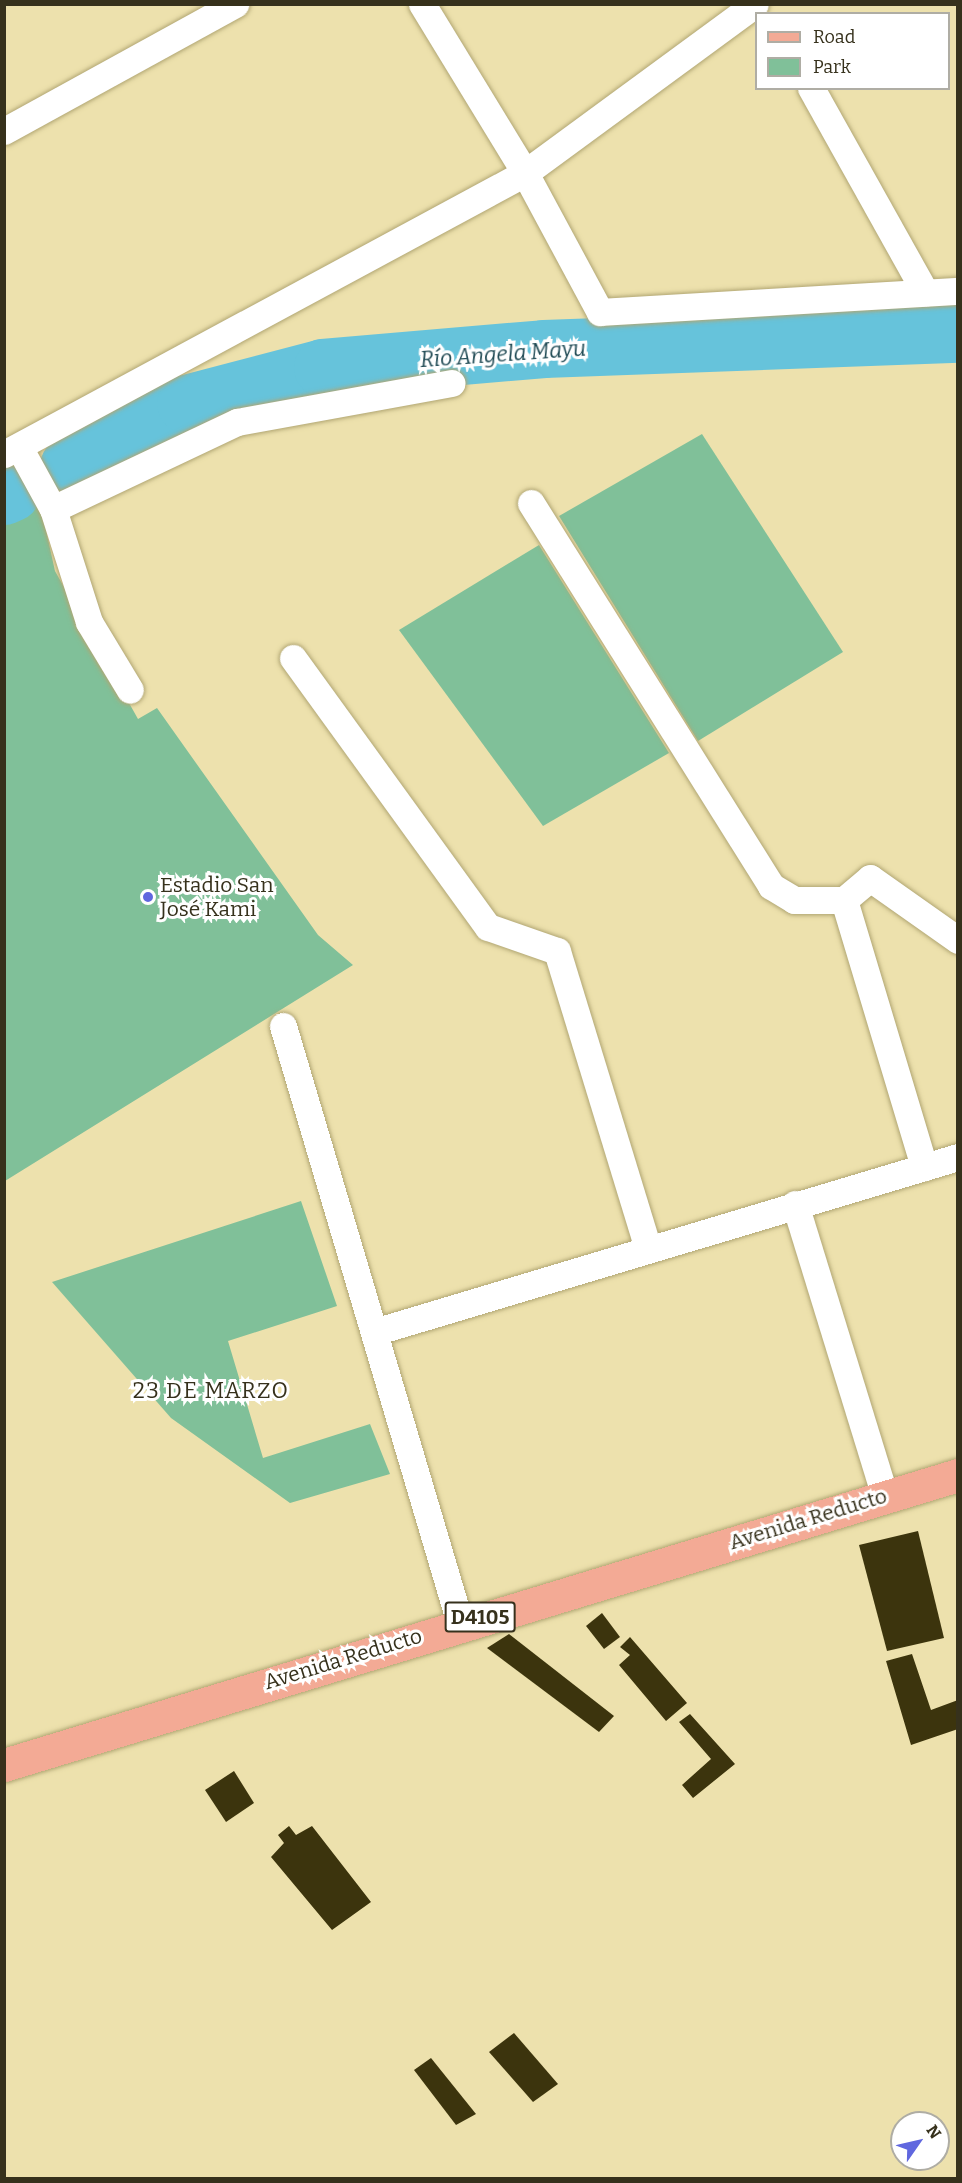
<!DOCTYPE html>
<meta charset="utf-8">
<style>
body{margin:0}
#map{position:relative;width:962px;height:2183px;overflow:hidden;background:#ede1ad;font-family:Bitter,serif}
div>[style]{position:absolute}
.green>*{inset:0;background:#80c099}
.river>*{height:58px;margin:-29px;padding:0 29px;transform-origin:29px;border-radius:29px;background:#66c3db}
.building>*{inset:0;background:#3c340d}
.roads{filter:drop-shadow(0 0 2px #b1a673) drop-shadow(0 0 2px #b1a673)}
.street>*{height:27px;margin:-13.5px;padding:0 13.5px;transform-origin:13.5px;border-radius:13.5px;background:#fff}
.primary>*{height:33px;margin:-16.5px;padding:0 16.5px;transform-origin:16.5px;border-radius:16.5px;background:#f3aa95}
.dots>*{width:16px;height:16px;translate:-50% -50%;box-sizing:border-box;border:3px solid #fff;border-radius:50%}
span{translate:-50% -50%;white-space:nowrap;text-align:center;line-height:1.15;-webkit-text-stroke:6px #fff;paint-order:stroke}
.shield-label span{padding:2px 4px;background:#fff;border:2px solid;border-radius:4px;-webkit-text-stroke-width:0}
.shield-label{font-size:20px;color:#36311c;font-weight:700}
.poi-label{font-size:21px;color:#36311c}
.left{translate:0 -50%;text-align:left}
.street-label{font-size:21px;color:#36311c}
.water-label{font-size:22px;color:#224c56;font-style:italic}
.neighbourhood-label{font-size:22px;color:#36311c;letter-spacing:1.5px}
.frame{position:absolute;inset:0;border:6px solid #36311c;pointer-events:none}
.legend{position:absolute;left:755px;top:12px;width:195px;height:78px;box-sizing:border-box;background:#fff;border:2px solid #afada4;margin:0;padding:8px 10px;list-style:none;font-size:18px;color:#36311c}
.legend li{display:flex;align-items:center;gap:12px;height:30px}
.legend b{width:30px;border:2px solid #afada4}
.north{position:absolute;left:890px;top:2111px;width:60px;height:60px;box-sizing:border-box;background:#fff;border:2px solid #afada4;border-radius:50%;rotate:56deg;font-size:16px;font-weight:700;line-height:24px;text-align:center;color:#36311c}
.north::after{content:'';display:block;margin:auto;width:21px;height:27px;background:#6067df;clip-path:polygon(50% 0,100% 100%,50% 72%,0 100%)}
</style>
<div id="map">
<div class="green">
<div style="clip-path:polygon(702px 434px,843px 652px,698px 741px,559px 516px)"></div>
<div style="clip-path:polygon(15px 466px,42px 512px,55px 571px,138px 719px,157px 708px,318px 935px,353px 965px,5px 1181px,4px 472px)"></div>
<div style="clip-path:polygon(539px 545px,669px 753px,543px 826px,399px 630px)"></div>
<div style="clip-path:polygon(301px 1201px,337px 1306px,228px 1341px,263px 1458px,370px 1424px,390px 1474px,290px 1503px,171px 1418px,52px 1282px)"></div>
</div>
<div class="river">
<div style="left:69px;top:466px;width:132px;rotate:-27.9deg"></div>
<div style="left:186px;top:404px;width:142px;rotate:-14.7deg"></div>
<div style="left:323px;top:368px;width:222px;rotate:-4.9deg"></div>
<div style="left:544px;top:349px;width:414px;rotate:-2.1deg"></div>
<div style="left:4px;top:496px;width:8px;rotate:-23deg"></div>
</div>
<div class="building">
<div style="clip-path:polygon(918px 1531px,944px 1638px,887px 1651px,859px 1545px)"></div>
<div style="clip-path:polygon(602px 1613px,620px 1637px,604px 1649px,586px 1626px)"></div>
<div style="clip-path:polygon(509px 1634px,614px 1716px,599px 1732px,487px 1648px)"></div>
<div style="clip-path:polygon(630px 1637px,687px 1703px,666px 1721px,619px 1665px,630px 1655px,620px 1647px)"></div>
<div style="clip-path:polygon(912px 1654px,931px 1710px,958px 1700px,958px 1729px,911px 1745px,886px 1661px)"></div>
<div style="clip-path:polygon(690px 1714px,735px 1764px,693px 1798px,682px 1785px,711px 1759px,679px 1722px)"></div>
<div style="clip-path:polygon(234px 1771px,254px 1803px,226px 1822px,205px 1790px)"></div>
<div style="clip-path:polygon(289px 1826px,296px 1835px,312px 1826px,371px 1902px,332px 1930px,271px 1857px,284px 1843px,278px 1835px)"></div>
<div style="clip-path:polygon(514px 2033px,558px 2084px,533px 2102px,489px 2052px)"></div>
<div style="clip-path:polygon(431px 2058px,476px 2114px,456px 2125px,414px 2070px)"></div>
</div>
<div class="roads">
<div class="street">
<div style="left:422px;top:4px;width:198px;rotate:58.6deg"></div>
<div style="left:525px;top:173px;width:158px;rotate:61.7deg"></div>
<div style="left:600px;top:312px;width:359px;rotate:-3.4deg"></div>
<div style="left:811px;top:88px;width:234px;rotate:60.8deg"></div>
<div style="left:4px;top:131px;width:264px;rotate:-28.8deg"></div>
<div style="left:19px;top:447px;width:71px;rotate:61.3deg"></div>
<div style="left:53px;top:509px;width:119px;rotate:72.3deg"></div>
<div style="left:89px;top:622px;width:79px;rotate:58.9deg"></div>
<div style="left:4px;top:454px;width:592px;rotate:-28.34deg"></div>
<div style="left:525px;top:173px;width:285px;rotate:-36.3deg"></div>
<div style="left:531px;top:503px;width:452px;rotate:57.9deg"></div>
<div style="left:771px;top:886px;width:27px;rotate:31deg"></div>
<div style="left:794px;top:900px;width:50px"></div>
<div style="left:844px;top:900px;width:279px;rotate:73.3deg"></div>
<div style="left:53px;top:509px;width:204px;rotate:-25.3deg"></div>
<div style="left:237px;top:422px;width:218px;rotate:-10.3deg"></div>
<div style="left:293px;top:658px;width:332px;rotate:54.1deg"></div>
<div style="left:488px;top:927px;width:73px;rotate:19.2deg"></div>
<div style="left:557px;top:951px;width:311px;rotate:73deg"></div>
<div style="left:844px;top:900px;width:34px;rotate:-40deg"></div>
<div style="left:870px;top:878px;width:108px;rotate:35.2deg"></div>
<div style="left:283px;top:1026px;width:623px;rotate:73.49deg"></div>
<div style="left:795px;top:1204px;width:306px;rotate:72.9deg"></div>
<div style="left:374px;top:1332px;width:610px;rotate:-16.68deg"></div>
</div>
<div class="primary">
<div style="left:4px;top:1765px;width:997px;rotate:-16.91deg"></div>
</div>
</div>
<div class="dots">
<div style="left:148px;top:897px;background:#6067df"></div>
</div>
<div class="shield-label">
<span style="left:480px;top:1617px">D4105</span>
</div>
<div class="poi-label">
<span class="left" style="left:160px;top:897px">Estadio San<br>José Kami</span>
</div>
<div class="street-label">
<span style="left:808px;top:1519px;rotate:-17deg">Avenida Reducto</span>
<span style="left:343px;top:1659px;rotate:-17deg">Avenida Reducto</span>
</div>
<div class="water-label">
<span style="left:503px;top:354px;rotate:-4deg">Río Angela Mayu</span>
</div>
<div class="neighbourhood-label">
<span style="left:211px;top:1391px">23 DE MARZO</span>
</div>
<div class="frame"></div>
<ul class="legend">
<li><b style="height:8px;background:#f3aa95"></b>Road</li>
<li><b style="height:16px;background:#80c099"></b>Park</li>
</ul>
<div class="north">N</div>
</div>
